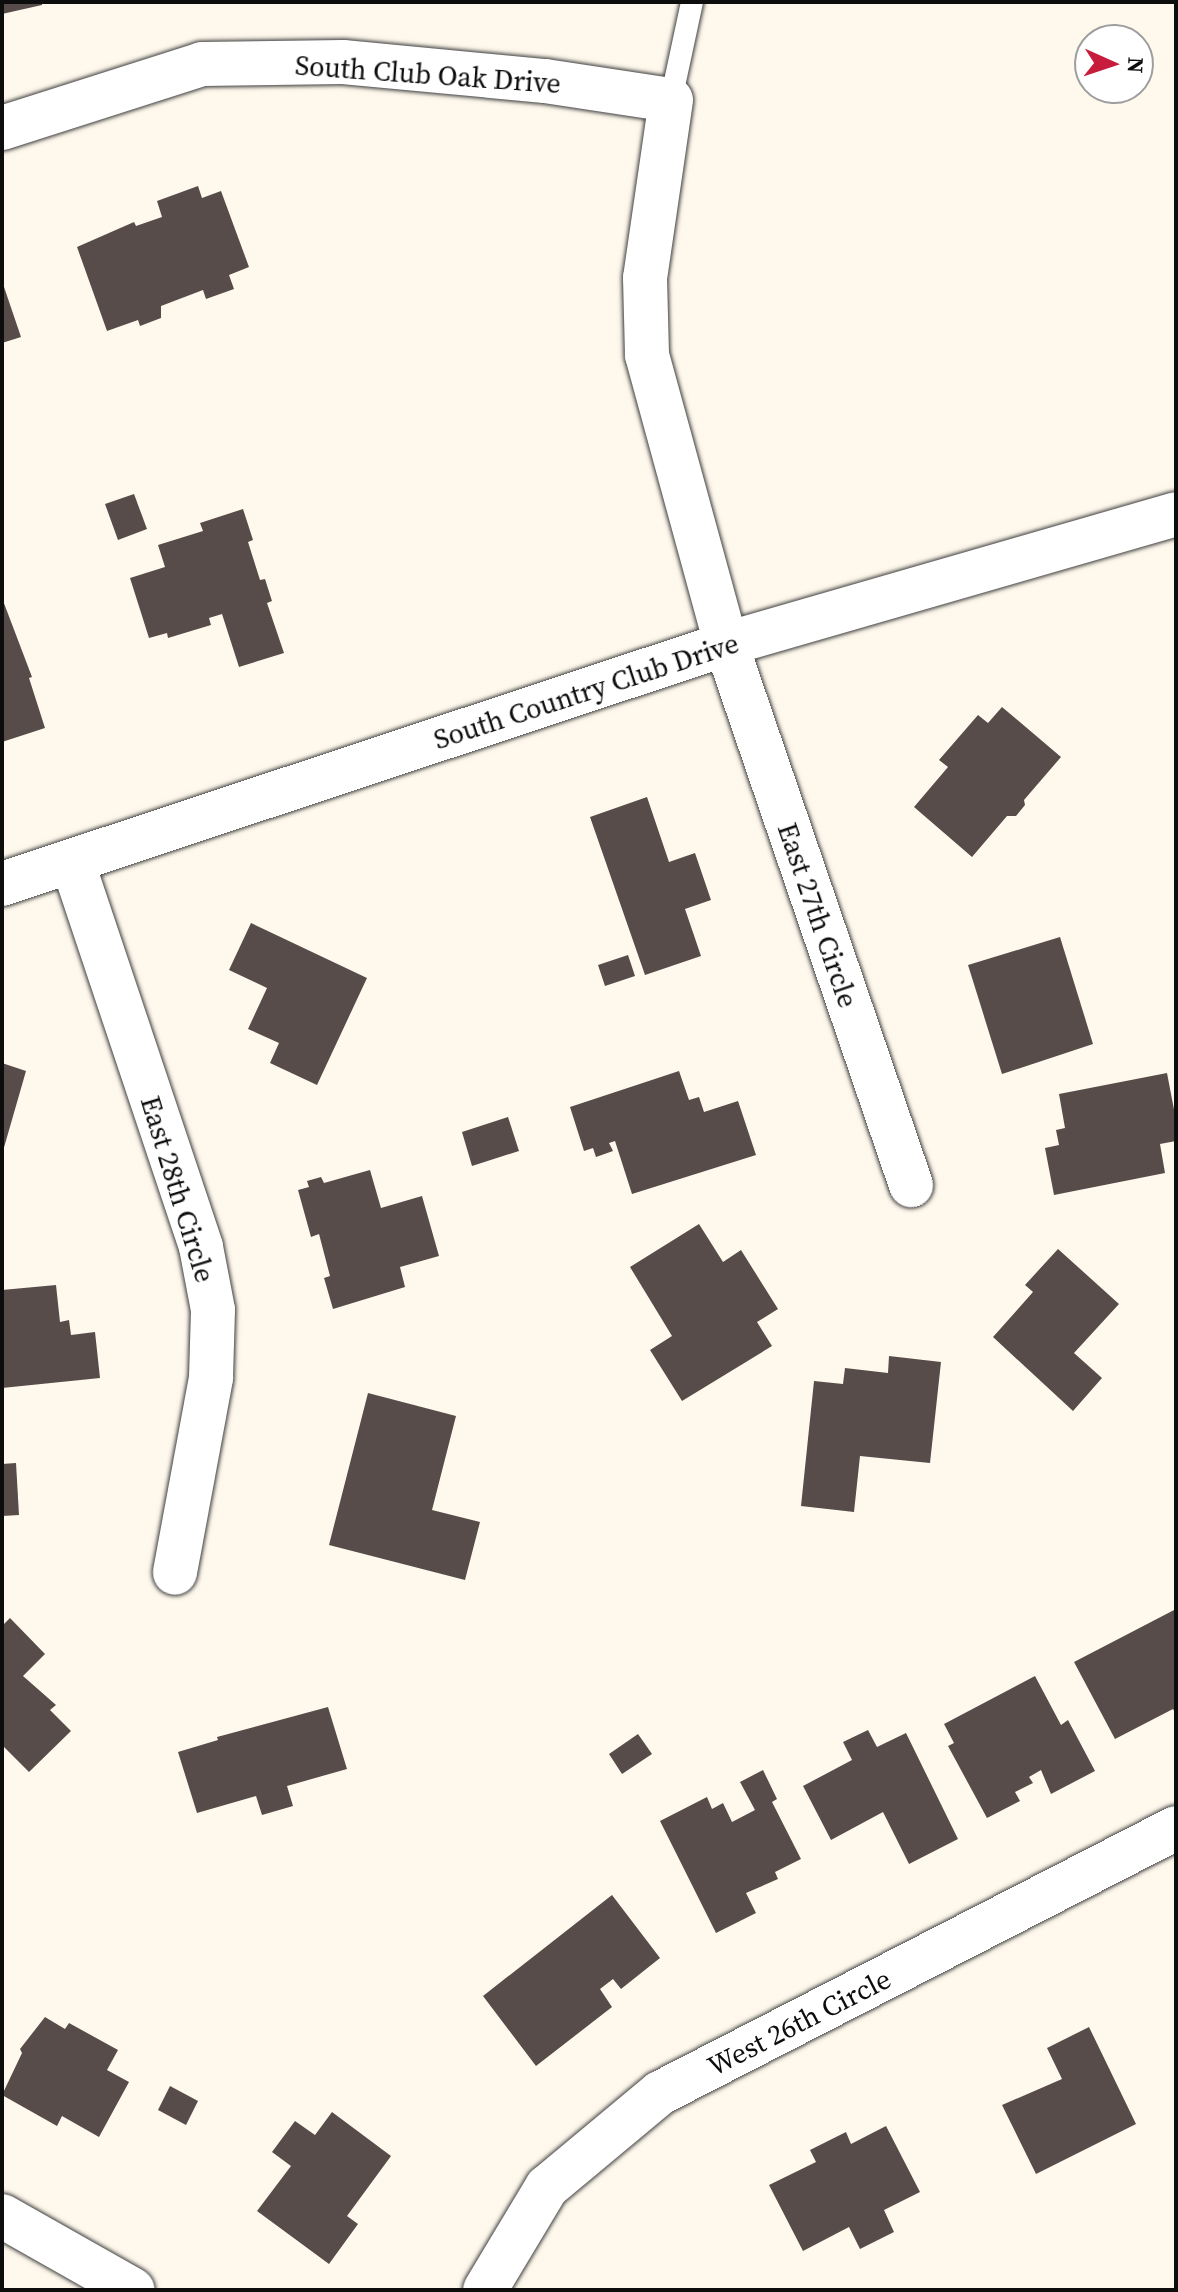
<!DOCTYPE html>
<style>
body{margin:0}
#map{position:relative;width:1178px;height:2292px;overflow:hidden;background:#fff9ed;font-family:"Source Serif 4",serif}
div>[style]{position:absolute}
.building>*{inset:0;background:#574c49}
.roads{filter:drop-shadow(0 0 2px #404040) drop-shadow(0 0 2px #404040)}
.lane>*{height:22px;margin:-11px;padding:0 11px;transform-origin:11px;border-radius:11px;background:#fff}
.street>*{height:44px;margin:-22px;padding:0 22px;transform-origin:22px;border-radius:22px;background:#fff}
span{translate:-50% -50%;white-space:nowrap;text-align:center;line-height:1.15;-webkit-text-stroke:8px #fff;paint-order:stroke}
.street-label{font-size:28px;color:#0d0d0d}
.frame{position:absolute;inset:0;border:4px solid #0d0d0d;pointer-events:none}
.north{position:absolute;left:1074px;top:24px;width:80px;height:80px;box-sizing:border-box;background:#fff;border:2px solid #9e9e9e;border-radius:50%;rotate:93deg;font-size:22px;font-weight:700;line-height:32px;text-align:center;color:#0d0d0d}
.north::after{content:'';display:block;margin:auto;width:28px;height:36px;background:#c71c3c;clip-path:polygon(50% 0,100% 100%,50% 72%,0 100%)}
</style>
<div id="map">
<div class="building">
<div style="clip-path:polygon(2px 2px,42px 2px,42px 5px,2px 14px)"></div>
<div style="clip-path:polygon(198px 186px,202px 198px,221px 191px,249px 267px,229px 275px,234px 289px,206px 299px,203px 290px,161px 306px,161px 318px,140px 326px,138px 320px,107px 331px,77px 247px,134px 222px,136px 226px,162px 217px,157px 201px)"></div>
<div style="clip-path:polygon(2px 281px,21px 337px,2px 343px)"></div>
<div style="clip-path:polygon(134px 494px,147px 529px,118px 540px,105px 504px)"></div>
<div style="clip-path:polygon(243px 509px,253px 540px,248px 542px,260px 580px,265px 579px,272px 601px,267px 603px,284px 653px,239px 667px,222px 614px,209px 618px,211px 625px,168px 638px,167px 633px,149px 638px,130px 578px,165px 567px,158px 545px,203px 531px,200px 523px)"></div>
<div style="clip-path:polygon(2px 598px,32px 677px,29px 678px,45px 728px,2px 742px)"></div>
<div style="clip-path:polygon(1002px 707px,1061px 757px,1024px 800px,1025px 805px,1016px 816px,1007px 816px,972px 857px,914px 807px,948px 767px,939px 760px,978px 715px,988px 723px)"></div>
<div style="clip-path:polygon(647px 797px,669px 862px,695px 853px,711px 900px,685px 909px,701px 956px,645px 975px,590px 817px)"></div>
<div style="clip-path:polygon(251px 923px,367px 978px,317px 1085px,270px 1063px,279px 1043px,248px 1029px,267px 988px,229px 970px)"></div>
<div style="clip-path:polygon(1060px 937px,1093px 1044px,1002px 1074px,968px 965px)"></div>
<div style="clip-path:polygon(628px 955px,635px 976px,605px 986px,598px 965px)"></div>
<div style="clip-path:polygon(2px 1063px,26px 1071px,3px 1151px,2px 1151px)"></div>
<div style="clip-path:polygon(679px 1071px,689px 1100px,699px 1097px,704px 1112px,738px 1101px,756px 1155px,632px 1194px,615px 1141px,609px 1143px,613px 1151px,596px 1157px,593px 1148px,584px 1151px,570px 1107px)"></div>
<div style="clip-path:polygon(1167px 1073px,1176px 1120px,1176px 1141px,1160px 1144px,1165px 1173px,1054px 1195px,1045px 1148px,1059px 1145px,1056px 1130px,1065px 1128px,1059px 1094px)"></div>
<div style="clip-path:polygon(508px 1117px,519px 1151px,472px 1166px,462px 1132px)"></div>
<div style="clip-path:polygon(370px 1170px,381px 1208px,422px 1196px,439px 1256px,400px 1267px,405px 1287px,333px 1309px,324px 1278px,330px 1276px,319px 1234px,311px 1237px,298px 1190px,309px 1187px,307px 1181px,321px 1177px,324px 1183px)"></div>
<div style="clip-path:polygon(699px 1224px,723px 1262px,741px 1250px,778px 1309px,757px 1322px,772px 1346px,682px 1401px,650px 1350px,672px 1336px,630px 1267px)"></div>
<div style="clip-path:polygon(1058px 1249px,1119px 1304px,1074px 1353px,1102px 1378px,1073px 1411px,993px 1337px,1033px 1292px,1025px 1285px)"></div>
<div style="clip-path:polygon(56px 1285px,60px 1322px,69px 1320px,71px 1335px,95px 1332px,100px 1378px,2px 1388px,2px 1290px)"></div>
<div style="clip-path:polygon(889px 1356px,941px 1362px,930px 1463px,860px 1456px,854px 1512px,801px 1506px,814px 1381px,843px 1384px,845px 1368px,888px 1373px)"></div>
<div style="clip-path:polygon(368px 1393px,456px 1416px,432px 1510px,480px 1522px,465px 1580px,329px 1545px)"></div>
<div style="clip-path:polygon(16px 1463px,19px 1515px,2px 1516px,2px 1464px)"></div>
<div style="clip-path:polygon(1176px 1609px,1176px 1714px,1173px 1709px,1115px 1739px,1074px 1662px)"></div>
<div style="clip-path:polygon(10px 1618px,45px 1654px,23px 1676px,56px 1705px,50px 1710px,71px 1731px,29px 1772px,2px 1745px,2px 1626px)"></div>
<div style="clip-path:polygon(1035px 1676px,1061px 1725px,1068px 1720px,1095px 1771px,1051px 1794px,1041px 1770px,1029px 1777px,1033px 1783px,1015px 1792px,1020px 1801px,987px 1818px,948px 1746px,954px 1743px,944px 1724px)"></div>
<div style="clip-path:polygon(328px 1707px,347px 1769px,287px 1786px,293px 1806px,262px 1815px,256px 1796px,197px 1813px,178px 1752px,218px 1740px,217px 1737px)"></div>
<div style="clip-path:polygon(868px 1730px,877px 1747px,906px 1733px,958px 1839px,909px 1864px,883px 1812px,831px 1840px,803px 1786px,852px 1760px,843px 1742px)"></div>
<div style="clip-path:polygon(638px 1734px,652px 1754px,622px 1774px,609px 1754px)"></div>
<div style="clip-path:polygon(763px 1770px,777px 1799px,772px 1802px,801px 1859px,775px 1872px,778px 1879px,746px 1893px,756px 1913px,716px 1933px,660px 1821px,707px 1797px,712px 1809px,723px 1803px,732px 1822px,755px 1810px,740px 1782px)"></div>
<div style="clip-path:polygon(612px 1895px,660px 1958px,621px 1989px,613px 1979px,600px 1989px,612px 2007px,536px 2066px,483px 1996px)"></div>
<div style="clip-path:polygon(45px 2017px,65px 2029px,69px 2023px,118px 2050px,107px 2070px,129px 2082px,99px 2137px,62px 2116px,57px 2126px,2px 2095px,22px 2053px,20px 2049px)"></div>
<div style="clip-path:polygon(1089px 2027px,1136px 2124px,1036px 2174px,1002px 2105px,1062px 2079px,1047px 2048px)"></div>
<div style="clip-path:polygon(170px 2086px,198px 2101px,186px 2125px,158px 2110px)"></div>
<div style="clip-path:polygon(332px 2112px,391px 2156px,347px 2216px,358px 2224px,329px 2264px,257px 2211px,291px 2166px,272px 2152px,295px 2121px,315px 2135px)"></div>
<div style="clip-path:polygon(886px 2126px,920px 2192px,884px 2210px,894px 2232px,860px 2249px,849px 2227px,803px 2251px,769px 2185px,816px 2162px,810px 2150px,846px 2132px,851px 2144px)"></div>
</div>
<div class="roads">
<div class="lane">
<div style="left:671px;top:100px;width:100px;rotate:-77.9deg"></div>
</div>
<div class="street">
<div style="left:2px;top:128px;width:210px;rotate:-17.7deg"></div>
<div style="left:202px;top:64px;width:141px;rotate:-0.8deg"></div>
<div style="left:343px;top:62px;width:203px;rotate:5.4deg"></div>
<div style="left:545px;top:81px;width:127px;rotate:8.6deg"></div>
<div style="left:671px;top:100px;width:180px;rotate:98.3deg"></div>
<div style="left:645px;top:278px;width:77px;rotate:88.5deg"></div>
<div style="left:647px;top:355px;width:300px;rotate:74.7deg"></div>
<div style="left:726px;top:644px;width:572px;rotate:71.12deg"></div>
<div style="left:72px;top:861px;width:407px;rotate:71.5deg"></div>
<div style="left:201px;top:1247px;width:64px;rotate:79.2deg"></div>
<div style="left:213px;top:1310px;width:68px;rotate:91.7deg"></div>
<div style="left:211px;top:1378px;width:198px;rotate:100.5deg"></div>
<div style="left:2px;top:884px;width:763px;rotate:-18.34deg"></div>
<div style="left:726px;top:644px;width:468px;rotate:-16.1deg"></div>
<div style="left:2px;top:2216px;width:150px;rotate:29.5deg"></div>
<div style="left:485px;top:2290px;width:120px;rotate:-59deg"></div>
<div style="left:547px;top:2187px;width:147px;rotate:-39.8deg"></div>
<div style="left:660px;top:2093px;width:580px;rotate:-27.18deg"></div>
</div>
</div>
<div class="street-label">
<span style="left:428px;top:74px;rotate:4deg">South Club Oak Drive</span>
<span style="left:586px;top:691px;rotate:-18deg">South Country Club Drive</span>
<span style="left:818px;top:915px;rotate:71deg">East 27th Circle</span>
<span style="left:178px;top:1189px;rotate:73deg">East 28th Circle</span>
<span style="left:799px;top:2022px;rotate:-27deg">West 26th Circle</span>
</div>
<div class="frame"></div>
<div class="north">N</div>
</div>
